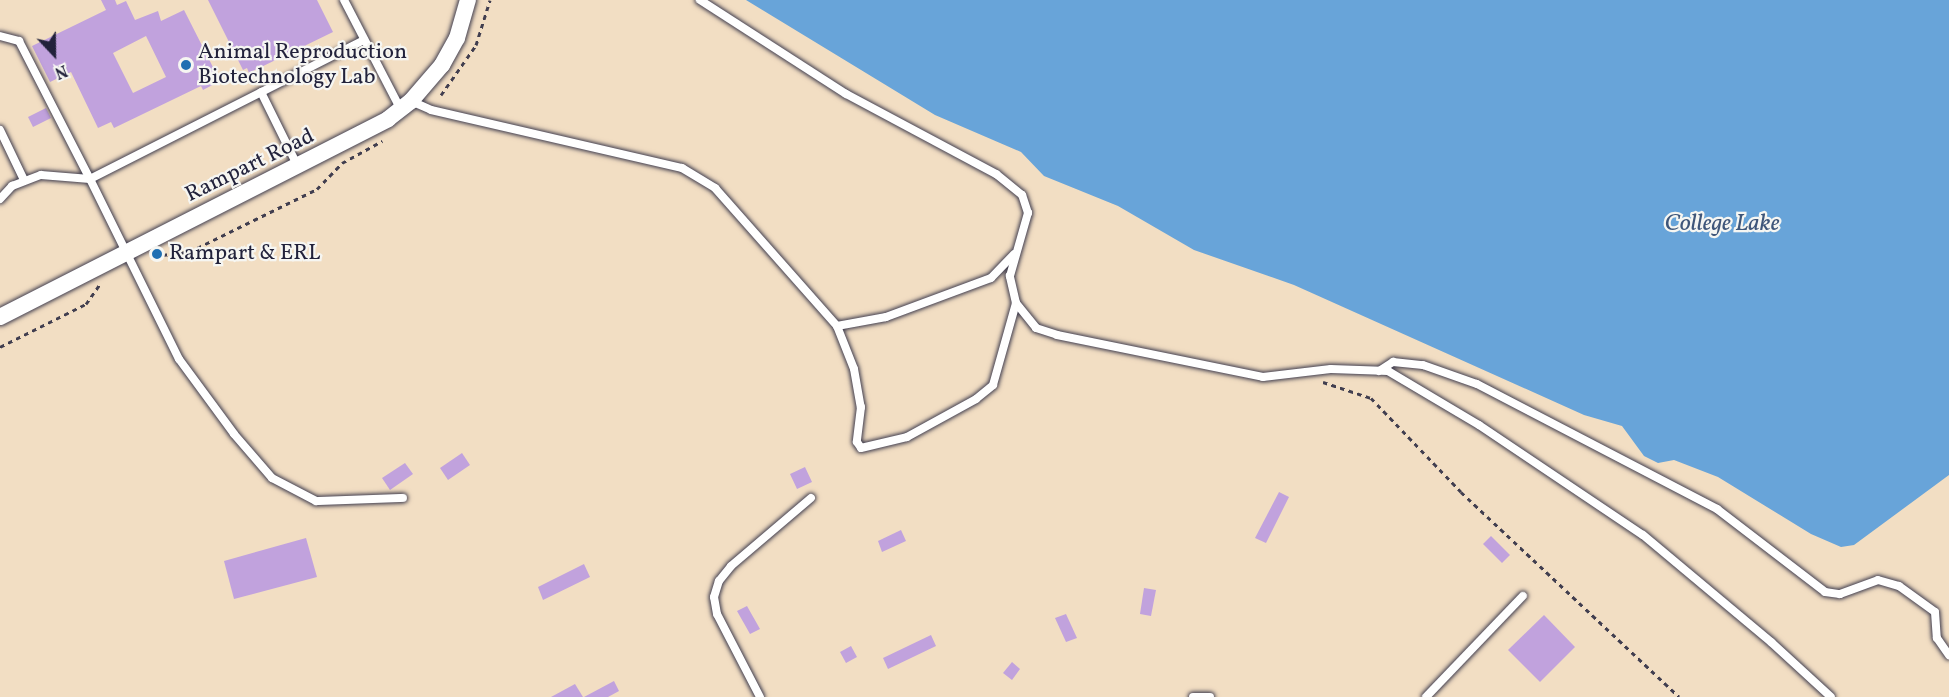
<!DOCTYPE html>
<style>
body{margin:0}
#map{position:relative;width:1949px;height:697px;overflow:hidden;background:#f2dec3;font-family:Vollkorn,serif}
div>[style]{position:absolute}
.water>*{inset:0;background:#68a4d9}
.building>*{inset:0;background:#c1a2dd}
.path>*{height:3px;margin-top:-1.5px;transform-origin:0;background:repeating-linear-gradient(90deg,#413e4f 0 4.5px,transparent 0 9px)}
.roads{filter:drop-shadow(0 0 2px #413e4f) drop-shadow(0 0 2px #413e4f)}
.lane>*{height:8px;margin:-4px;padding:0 4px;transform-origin:4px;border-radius:4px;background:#fff}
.street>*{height:16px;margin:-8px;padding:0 8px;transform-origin:8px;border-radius:8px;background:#fff}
.dots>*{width:16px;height:16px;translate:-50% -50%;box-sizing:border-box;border:3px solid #f6f6f2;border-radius:50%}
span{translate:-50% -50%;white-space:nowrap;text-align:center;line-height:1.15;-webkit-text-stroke:4.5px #f6f6f2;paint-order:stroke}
.poi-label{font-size:22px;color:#22223b}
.left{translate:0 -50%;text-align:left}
.street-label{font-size:22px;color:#22223b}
.water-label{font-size:24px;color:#3e567a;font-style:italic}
.north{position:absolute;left:24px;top:24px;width:60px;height:60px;-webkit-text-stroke:4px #f6f6f2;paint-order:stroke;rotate:158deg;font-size:16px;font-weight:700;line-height:24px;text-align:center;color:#22223b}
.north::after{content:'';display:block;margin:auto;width:21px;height:27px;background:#22223b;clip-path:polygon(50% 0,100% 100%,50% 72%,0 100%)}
</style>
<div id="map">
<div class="water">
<div style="clip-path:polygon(746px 0,1949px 0,1949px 475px,1854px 545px,1841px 547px,1811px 534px,1718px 477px,1674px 460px,1658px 463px,1644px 456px,1622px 426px,1584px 415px,1294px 285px,1194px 250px,1118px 206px,1044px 176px,1021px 152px,935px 115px)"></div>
</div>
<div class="building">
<div style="clip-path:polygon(evenodd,101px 0,115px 0,117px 5px,126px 1px,135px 20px,158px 11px,161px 21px,184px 10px,220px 81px,203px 90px,201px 86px,114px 128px,111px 122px,98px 128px,71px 72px,50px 82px,32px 46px,106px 10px,101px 0,146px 36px,166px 77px,133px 93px,113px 53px,146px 36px)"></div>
<div style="clip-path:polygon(208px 0,317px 0,333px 32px,249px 73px,247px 68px,243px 70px)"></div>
<div style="clip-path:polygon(46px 108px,51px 118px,33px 127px,28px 117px)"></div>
<div style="clip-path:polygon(462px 453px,470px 465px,448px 480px,440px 468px)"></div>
<div style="clip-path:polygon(405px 463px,413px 474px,390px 490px,382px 478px)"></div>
<div style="clip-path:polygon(805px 467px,812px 482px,797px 489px,790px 474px)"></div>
<div style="clip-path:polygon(1279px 492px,1289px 497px,1266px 543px,1255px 538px)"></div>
<div style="clip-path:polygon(901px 530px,906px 541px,882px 552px,878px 541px)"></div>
<div style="clip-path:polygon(1491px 536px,1510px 555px,1502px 563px,1483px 544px)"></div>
<div style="clip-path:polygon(306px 538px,317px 577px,234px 599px,224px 561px)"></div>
<div style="clip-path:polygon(584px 564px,590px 577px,543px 600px,538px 587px)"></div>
<div style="clip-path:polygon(1144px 588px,1156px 590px,1151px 616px,1140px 614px)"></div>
<div style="clip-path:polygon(747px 606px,760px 629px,750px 634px,737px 611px)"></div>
<div style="clip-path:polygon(1066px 614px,1077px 638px,1066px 642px,1055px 618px)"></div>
<div style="clip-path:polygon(1544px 615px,1575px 647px,1540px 682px,1508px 650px)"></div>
<div style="clip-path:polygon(931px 635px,936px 646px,888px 669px,883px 658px)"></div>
<div style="clip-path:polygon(851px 646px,857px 657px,846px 663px,840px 652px)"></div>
<div style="clip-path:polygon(1012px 662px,1020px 669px,1012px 680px,1003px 673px)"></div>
<div style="clip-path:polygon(614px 681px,619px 691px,608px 697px,584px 697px)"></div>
<div style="clip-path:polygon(575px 684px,583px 697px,551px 697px)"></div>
</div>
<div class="path">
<div style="left:441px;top:95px;width:61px;rotate:-55deg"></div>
<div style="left:476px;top:45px;width:47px;rotate:-72.7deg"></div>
<div style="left:154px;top:256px;width:35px;rotate:-7deg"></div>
<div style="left:189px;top:252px;width:143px;rotate:-26.2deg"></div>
<div style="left:317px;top:189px;width:36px;rotate:-46deg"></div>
<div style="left:342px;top:163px;width:46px;rotate:-28.8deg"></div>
<div style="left:0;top:347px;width:96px;rotate:-26.6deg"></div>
<div style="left:86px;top:304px;width:24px;rotate:-55deg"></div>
<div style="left:1323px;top:382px;width:51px;rotate:18.4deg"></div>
<div style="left:1371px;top:398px;width:130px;rotate:46.2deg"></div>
<div style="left:1461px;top:492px;width:299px;rotate:43.2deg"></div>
</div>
<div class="roads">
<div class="lane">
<div style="left:344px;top:0;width:124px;rotate:62.6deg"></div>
<div style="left:0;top:36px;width:20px;rotate:15deg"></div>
<div style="left:19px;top:41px;width:155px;rotate:62.8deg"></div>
<div style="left:364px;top:40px;width:307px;rotate:153.1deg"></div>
<div style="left:90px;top:179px;width:201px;rotate:63.7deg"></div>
<div style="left:179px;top:359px;width:93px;rotate:53.7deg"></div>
<div style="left:234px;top:434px;width:58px;rotate:49.2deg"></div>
<div style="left:272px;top:478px;width:50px;rotate:27.6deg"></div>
<div style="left:316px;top:501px;width:87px;rotate:-2deg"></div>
<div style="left:261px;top:92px;width:84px;rotate:63.7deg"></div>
<div style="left:411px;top:101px;width:22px;rotate:24deg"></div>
<div style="left:431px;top:110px;width:258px;rotate:13deg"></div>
<div style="left:682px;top:168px;width:39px;rotate:31deg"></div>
<div style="left:715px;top:188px;width:184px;rotate:48.5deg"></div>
<div style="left:837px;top:326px;width:46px;rotate:68.4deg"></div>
<div style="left:854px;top:369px;width:39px;rotate:80deg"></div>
<div style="left:861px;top:407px;width:35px;rotate:97deg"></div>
<div style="left:857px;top:442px;width:7px;rotate:56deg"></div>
<div style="left:861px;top:448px;width:47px;rotate:-13.4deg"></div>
<div style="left:907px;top:437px;width:79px;rotate:-28.8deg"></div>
<div style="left:976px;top:399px;width:22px;rotate:-39deg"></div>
<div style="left:993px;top:385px;width:85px;rotate:-74.3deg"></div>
<div style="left:1016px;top:303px;width:28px;rotate:-103deg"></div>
<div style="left:1010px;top:276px;width:66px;rotate:-74.1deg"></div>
<div style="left:1028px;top:213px;width:19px;rotate:-108deg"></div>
<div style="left:1022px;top:195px;width:33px;rotate:-141deg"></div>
<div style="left:996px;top:174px;width:170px;rotate:-151.9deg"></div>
<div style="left:846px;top:94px;width:174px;rotate:-147.2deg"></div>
<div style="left:0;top:130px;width:55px;rotate:64.4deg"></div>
<div style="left:0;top:199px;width:18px;rotate:-47deg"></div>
<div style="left:12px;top:186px;width:31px;rotate:-21deg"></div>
<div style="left:41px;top:175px;width:49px;rotate:4.7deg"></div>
<div style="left:1016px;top:303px;width:32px;rotate:51deg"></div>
<div style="left:1036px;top:328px;width:22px;rotate:18deg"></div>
<div style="left:1057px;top:335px;width:210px;rotate:11.5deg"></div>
<div style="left:1263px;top:377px;width:68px;rotate:-6.7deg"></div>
<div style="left:1331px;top:369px;width:57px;rotate:2deg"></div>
<div style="left:1388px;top:371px;width:106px;rotate:30.7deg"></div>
<div style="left:1479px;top:425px;width:197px;rotate:33.9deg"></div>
<div style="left:1643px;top:535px;width:167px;rotate:39.9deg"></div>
<div style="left:1771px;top:642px;width:81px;rotate:42.5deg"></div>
<div style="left:837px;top:326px;width:50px;rotate:-10.4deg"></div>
<div style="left:886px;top:317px;width:112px;rotate:-20.4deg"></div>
<div style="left:991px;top:278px;width:33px;rotate:-46deg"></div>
<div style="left:1379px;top:371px;width:17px;rotate:-33deg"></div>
<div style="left:1393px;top:362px;width:30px;rotate:6deg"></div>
<div style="left:1423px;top:365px;width:57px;rotate:19.4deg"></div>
<div style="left:1477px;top:384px;width:271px;rotate:27.5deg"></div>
<div style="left:1717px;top:509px;width:136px;rotate:37.5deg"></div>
<div style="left:1825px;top:592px;width:15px;rotate:8deg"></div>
<div style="left:1840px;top:594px;width:40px;rotate:-20.2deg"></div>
<div style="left:1878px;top:580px;width:22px;rotate:16deg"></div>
<div style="left:1899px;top:586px;width:44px;rotate:35.8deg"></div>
<div style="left:1935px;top:612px;width:26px;rotate:86deg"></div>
<div style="left:1937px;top:638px;width:21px;rotate:55deg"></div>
<div style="left:760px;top:697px;width:93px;rotate:-117.4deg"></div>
<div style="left:717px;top:614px;width:17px;rotate:-100deg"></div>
<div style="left:714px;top:597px;width:17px;rotate:-73deg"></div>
<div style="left:719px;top:581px;width:19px;rotate:-51deg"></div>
<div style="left:731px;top:566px;width:105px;rotate:-40.4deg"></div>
<div style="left:1193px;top:697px;width:17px"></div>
<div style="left:1426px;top:697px;width:140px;rotate:-46.2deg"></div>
</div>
<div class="street">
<div style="left:0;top:317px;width:436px;rotate:-27deg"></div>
<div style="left:388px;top:119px;width:29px;rotate:-38deg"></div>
<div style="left:411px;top:101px;width:48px;rotate:-49.3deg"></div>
<div style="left:442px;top:65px;width:31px;rotate:-61deg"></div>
<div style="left:457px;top:38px;width:40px;rotate:-74deg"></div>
</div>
</div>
<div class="dots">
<div style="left:186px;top:65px;background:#1f6fb2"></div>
<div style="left:157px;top:254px;background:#1f6fb2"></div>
</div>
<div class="poi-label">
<span class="left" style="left:198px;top:65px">Animal Reproduction<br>Biotechnology Lab</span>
<span class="left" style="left:169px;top:254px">Rampart &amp; ERL</span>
</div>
<div class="street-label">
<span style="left:250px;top:166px;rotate:-26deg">Rampart Road</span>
</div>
<div class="water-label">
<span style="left:1722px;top:225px">College Lake</span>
</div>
<div class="north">N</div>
</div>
